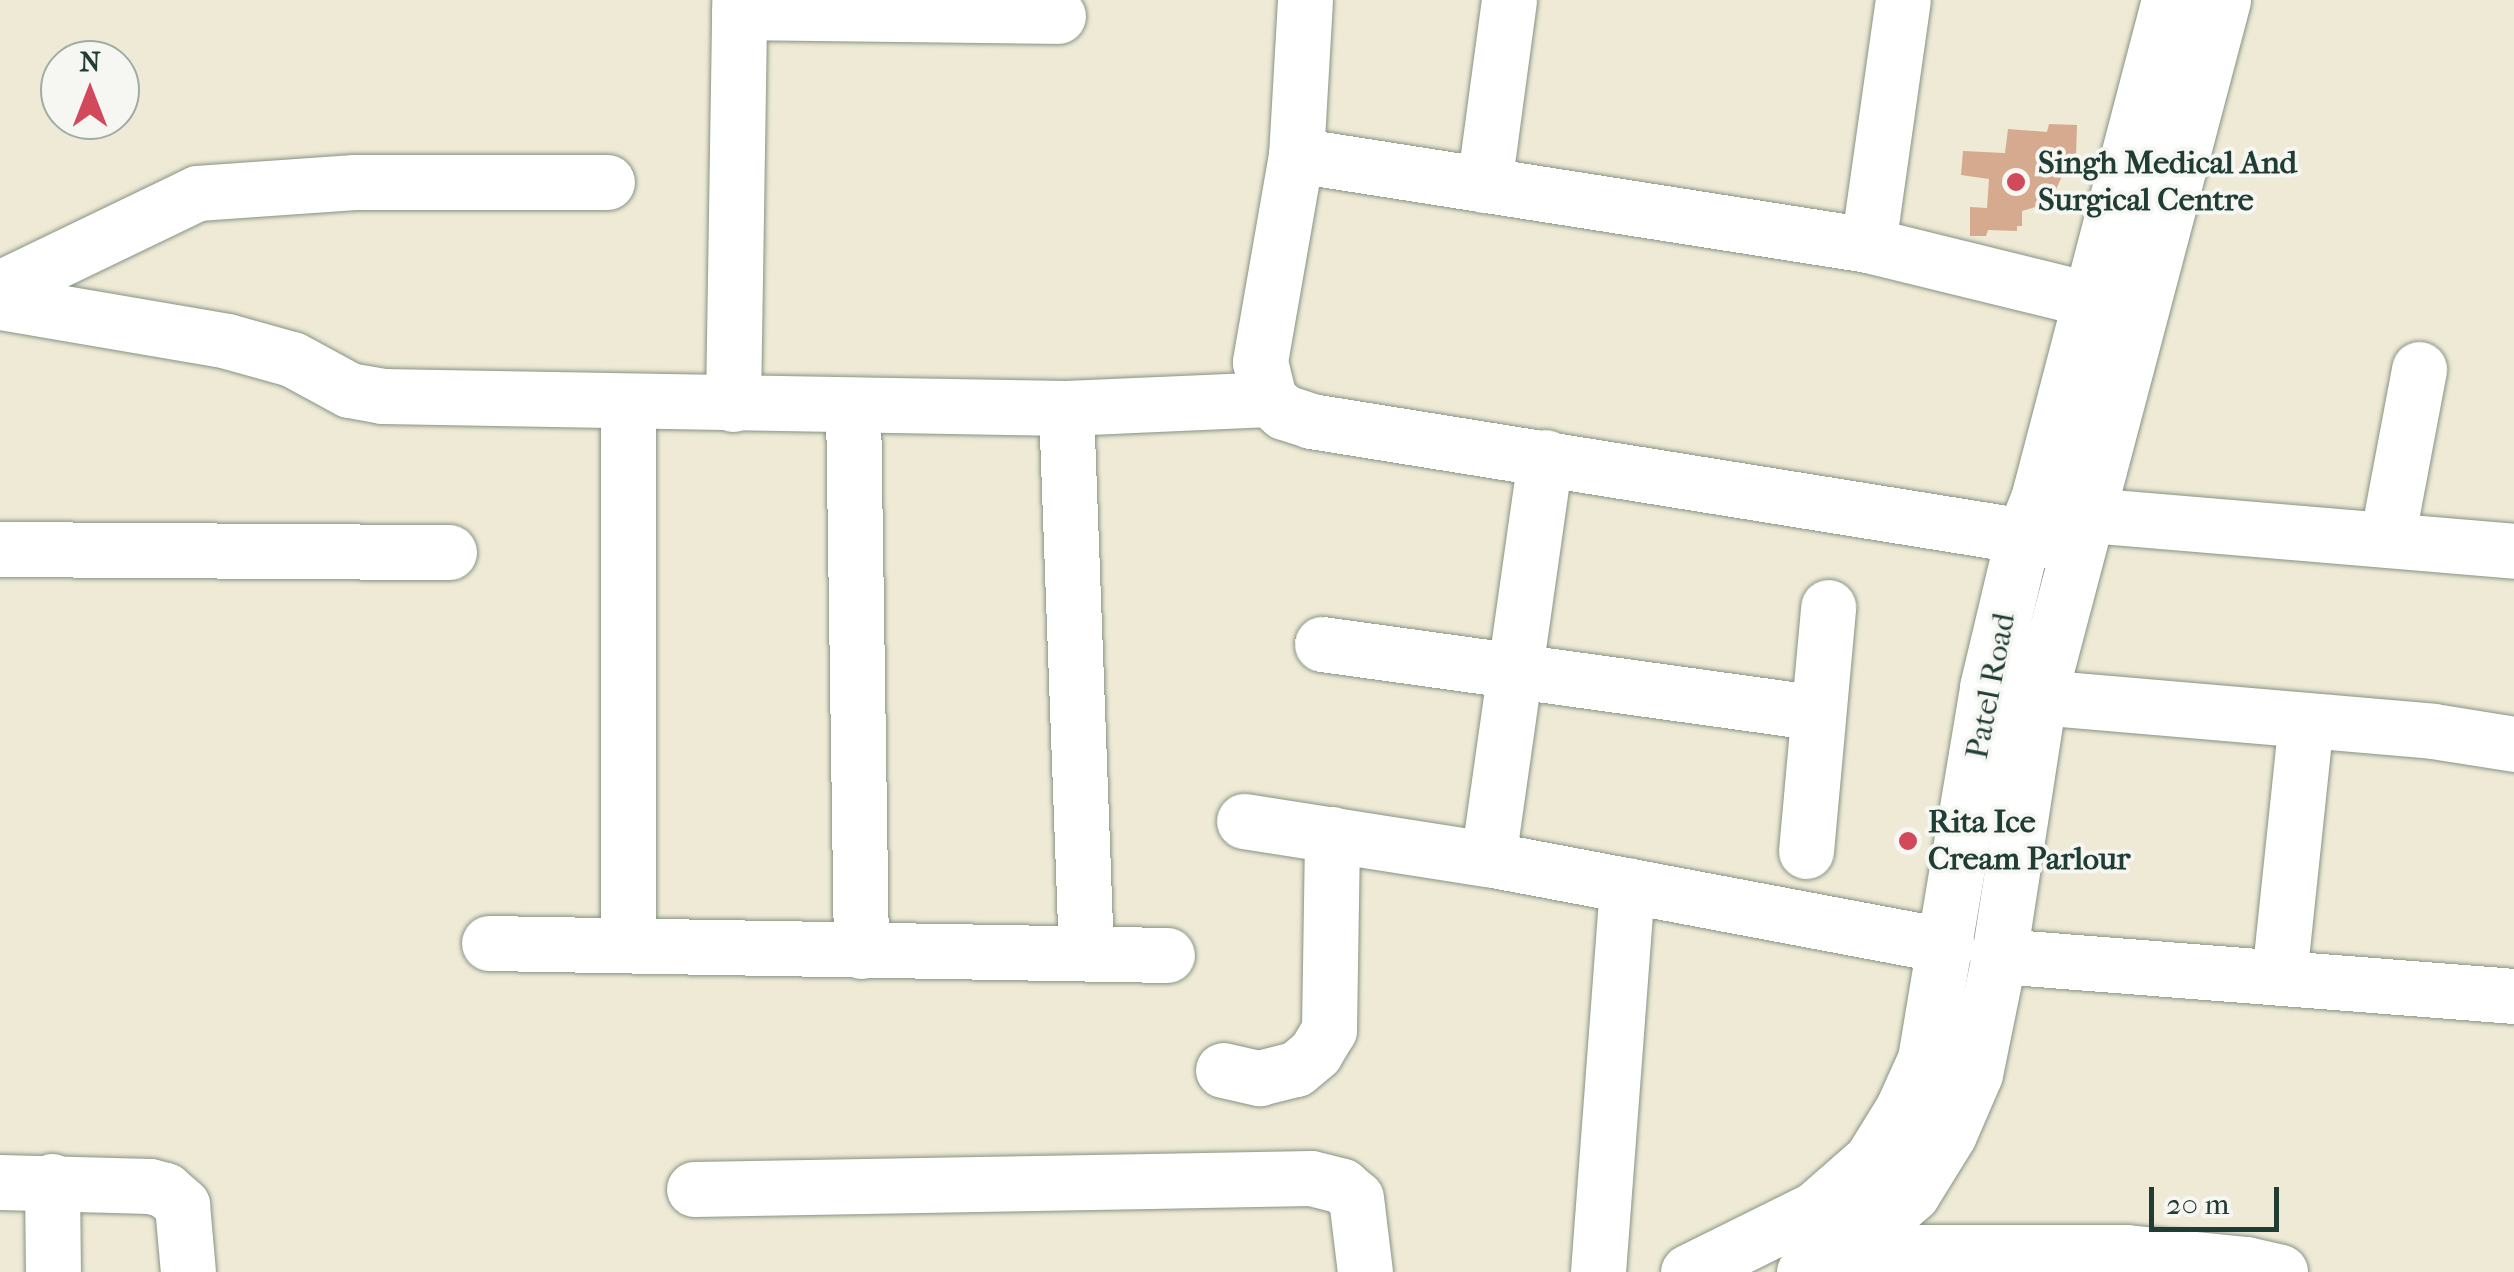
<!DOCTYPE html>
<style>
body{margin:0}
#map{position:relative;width:2514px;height:1272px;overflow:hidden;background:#eeead5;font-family:"IM FELL French Canon",serif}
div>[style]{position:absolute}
.building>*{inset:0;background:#d5aa8f}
.roads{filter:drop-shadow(0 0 2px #869484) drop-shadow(0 0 2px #869484)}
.minor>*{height:55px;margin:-27.5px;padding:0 27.5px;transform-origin:27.5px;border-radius:27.5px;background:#fff}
.dots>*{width:28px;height:28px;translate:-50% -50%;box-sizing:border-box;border:5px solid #f6f6f2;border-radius:50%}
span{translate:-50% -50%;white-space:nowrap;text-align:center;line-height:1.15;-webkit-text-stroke:8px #f6f6f2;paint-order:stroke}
.poi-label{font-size:32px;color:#1f3d34;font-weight:700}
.left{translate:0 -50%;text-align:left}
.street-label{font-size:32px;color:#1f3d34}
.north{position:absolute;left:40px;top:40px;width:100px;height:100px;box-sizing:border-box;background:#f6f6f2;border:2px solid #a0aca6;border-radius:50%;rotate:0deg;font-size:28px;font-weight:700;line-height:40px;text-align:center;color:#1f3d34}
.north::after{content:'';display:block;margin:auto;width:35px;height:45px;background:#d1495b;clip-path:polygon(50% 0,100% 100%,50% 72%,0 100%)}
.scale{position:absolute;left:2149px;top:1187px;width:130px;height:45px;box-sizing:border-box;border:5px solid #1f3d34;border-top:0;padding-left:12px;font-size:30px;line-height:35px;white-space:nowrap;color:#1f3d34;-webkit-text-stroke:8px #f6f6f2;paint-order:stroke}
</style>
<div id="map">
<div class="building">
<div style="clip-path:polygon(2049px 124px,2077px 125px,2076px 156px,2063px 156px,2063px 174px,2053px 196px,2046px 204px,2022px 211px,2022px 226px,2017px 226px,2017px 231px,1988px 230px,1986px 236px,1970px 236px,1970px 207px,1987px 208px,1989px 179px,1961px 175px,1963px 151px,2005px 153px,2008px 129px,2047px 132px)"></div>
</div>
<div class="roads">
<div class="minor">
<div style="left:1305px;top:0;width:155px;rotate:93.3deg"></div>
<div style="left:1296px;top:155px;width:210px;rotate:99.9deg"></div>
<div style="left:1260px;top:362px;width:38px;rotate:76deg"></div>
<div style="left:1269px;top:399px;width:20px;rotate:41deg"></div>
<div style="left:1284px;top:412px;width:28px;rotate:18deg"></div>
<div style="left:1311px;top:421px;width:760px;rotate:9.16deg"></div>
<div style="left:739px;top:12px;width:319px;rotate:0.7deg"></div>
<div style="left:1296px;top:155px;width:579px;rotate:8.94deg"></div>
<div style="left:1868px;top:245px;width:231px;rotate:13.8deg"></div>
<div style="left:1484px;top:185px;width:187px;rotate:-82.3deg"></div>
<div style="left:1868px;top:245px;width:247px;rotate:-81.9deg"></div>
<div style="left:0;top:288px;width:219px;rotate:-25.7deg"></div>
<div style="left:197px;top:193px;width:158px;rotate:-4deg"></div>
<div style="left:355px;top:182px;width:252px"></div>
<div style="left:0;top:302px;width:230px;rotate:9.7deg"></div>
<div style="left:227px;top:341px;width:67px;rotate:15.5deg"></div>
<div style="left:292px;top:359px;width:65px;rotate:28.5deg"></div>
<div style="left:349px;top:390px;width:34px;rotate:10deg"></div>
<div style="left:382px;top:396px;width:684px;rotate:1.01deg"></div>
<div style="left:1066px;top:408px;width:203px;rotate:-2.5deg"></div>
<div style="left:628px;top:403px;width:539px;rotate:90deg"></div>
<div style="left:733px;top:404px;width:404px;rotate:-89.1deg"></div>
<div style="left:853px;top:405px;width:546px;rotate:89.16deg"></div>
<div style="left:1066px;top:408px;width:545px;rotate:87.9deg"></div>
<div style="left:2088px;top:515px;width:428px;rotate:4.8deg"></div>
<div style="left:2387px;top:539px;width:173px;rotate:-79.3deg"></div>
<div style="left:0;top:549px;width:449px;rotate:0.4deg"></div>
<div style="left:1322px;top:644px;width:500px;rotate:7.9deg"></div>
<div style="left:2039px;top:697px;width:395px;rotate:4.9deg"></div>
<div style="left:2433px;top:731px;width:82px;rotate:9.1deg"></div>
<div style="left:1244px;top:821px;width:247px;rotate:8.9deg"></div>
<div style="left:1488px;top:859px;width:467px;rotate:10.7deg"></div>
<div style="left:1806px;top:851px;width:245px;rotate:-84.8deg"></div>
<div style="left:1488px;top:859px;width:406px;rotate:-81.9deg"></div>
<div style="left:489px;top:943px;width:678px;rotate:1.01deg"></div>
<div style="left:1999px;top:956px;width:517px;rotate:4.44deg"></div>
<div style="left:2279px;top:977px;width:258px;rotate:-84deg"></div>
<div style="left:1223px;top:1070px;width:37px;rotate:13deg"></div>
<div style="left:1259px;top:1078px;width:38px;rotate:-14deg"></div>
<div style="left:1296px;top:1069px;width:25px;rotate:-40deg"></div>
<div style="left:1315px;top:1053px;width:27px;rotate:-59deg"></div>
<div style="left:1329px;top:1030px;width:196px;rotate:-89.1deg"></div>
<div style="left:52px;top:1181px;width:91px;rotate:89.4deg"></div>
<div style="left:0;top:1182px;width:150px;rotate:1.5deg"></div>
<div style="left:150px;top:1186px;width:16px;rotate:15deg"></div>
<div style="left:165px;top:1190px;width:23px;rotate:41deg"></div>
<div style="left:182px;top:1205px;width:67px;rotate:84.9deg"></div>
<div style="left:694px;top:1189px;width:617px;rotate:-1.02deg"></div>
<div style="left:1311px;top:1178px;width:32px;rotate:14deg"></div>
<div style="left:1342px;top:1186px;width:18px;rotate:41deg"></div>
<div style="left:1356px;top:1198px;width:75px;rotate:83.1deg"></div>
<div style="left:1845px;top:1252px;width:281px"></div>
<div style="left:2126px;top:1252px;width:121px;rotate:5.7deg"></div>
<div style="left:2246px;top:1264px;width:35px;rotate:13deg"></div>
<div style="left:1598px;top:1272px;width:388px;rotate:-85.7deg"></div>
<div style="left:1688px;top:1272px;width:142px;rotate:-26.4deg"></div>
<div style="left:1815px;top:1209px;width:74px;rotate:-41.2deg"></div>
<div style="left:1871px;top:1160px;width:59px;rotate:-58.2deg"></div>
<div style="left:1902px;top:1110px;width:56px;rotate:-65.7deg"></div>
<div style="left:1925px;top:1059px;width:377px;rotate:-80.5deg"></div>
<div style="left:1987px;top:687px;width:155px;rotate:-76.6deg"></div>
<div style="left:2023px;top:536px;width:40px;rotate:-68deg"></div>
<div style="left:2038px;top:499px;width:516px;rotate:-75.29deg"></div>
<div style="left:1804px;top:1272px;width:46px;rotate:-26deg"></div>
<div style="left:1845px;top:1252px;width:89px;rotate:-40.9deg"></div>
<div style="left:1912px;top:1194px;width:70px;rotate:-58.3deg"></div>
<div style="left:1949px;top:1134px;width:65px;rotate:-66.6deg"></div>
<div style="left:1975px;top:1074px;width:120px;rotate:-78.5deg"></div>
<div style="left:1999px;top:956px;width:262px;rotate:-81.2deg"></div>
<div style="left:2039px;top:697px;width:721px;rotate:-75.21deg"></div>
</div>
</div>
<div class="dots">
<div style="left:2016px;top:182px;background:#d1495b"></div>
<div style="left:1908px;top:841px;background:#d1495b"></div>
</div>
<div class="poi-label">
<span class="left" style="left:2038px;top:182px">Singh Medical And<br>Surgical Centre</span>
<span class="left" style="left:1928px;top:841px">Rita Ice<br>Cream Parlour</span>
</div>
<div class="street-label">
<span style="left:1991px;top:686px;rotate:-79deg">Patel Road</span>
</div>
<div class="north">N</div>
<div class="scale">20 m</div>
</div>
